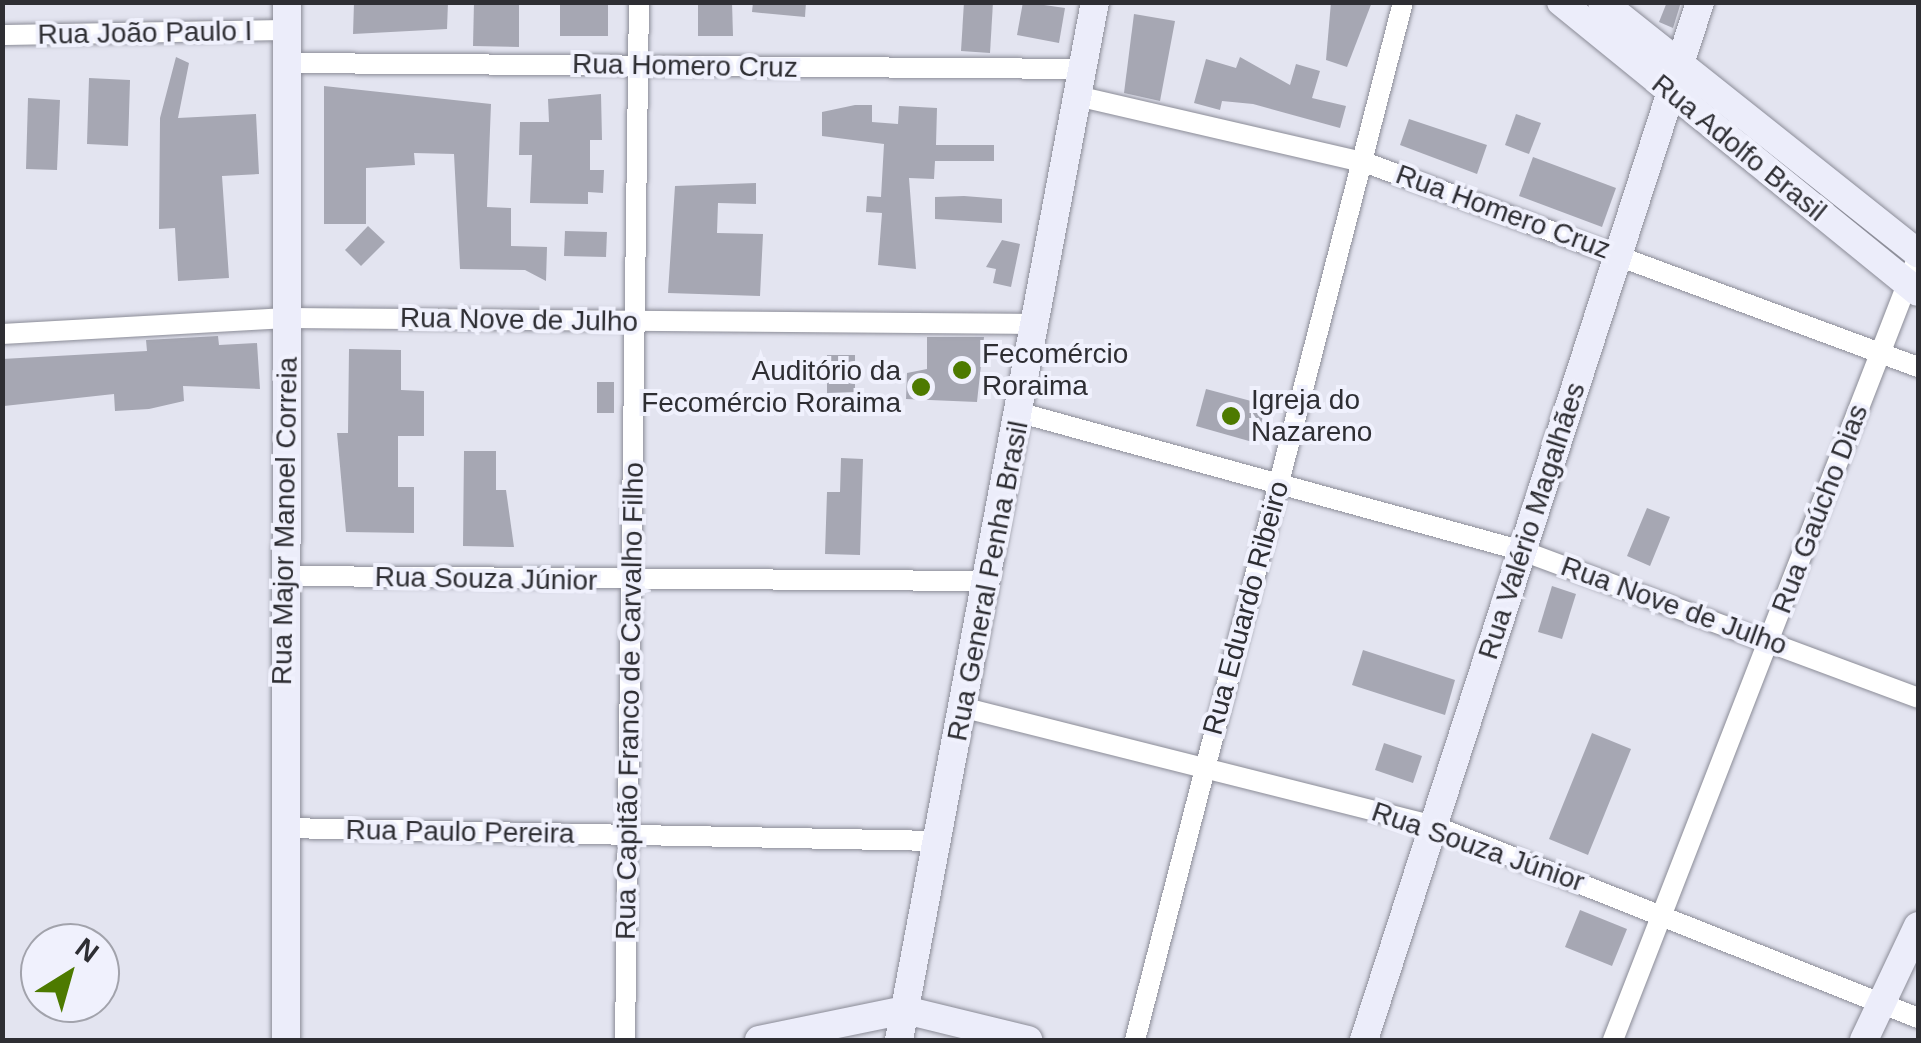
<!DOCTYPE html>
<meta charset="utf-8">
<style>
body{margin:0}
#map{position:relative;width:1921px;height:1043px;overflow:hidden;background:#e3e4f0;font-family:Arial,sans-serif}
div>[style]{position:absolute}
.building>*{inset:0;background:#a6a7b3}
.roads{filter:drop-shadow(0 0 2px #8b8c97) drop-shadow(0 0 2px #8b8c97)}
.street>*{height:20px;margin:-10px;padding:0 10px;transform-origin:10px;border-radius:10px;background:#fff}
.secondary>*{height:28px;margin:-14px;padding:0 14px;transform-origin:14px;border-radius:14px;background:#ecedfa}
.dots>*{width:28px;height:28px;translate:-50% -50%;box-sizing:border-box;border:5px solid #f0f1fd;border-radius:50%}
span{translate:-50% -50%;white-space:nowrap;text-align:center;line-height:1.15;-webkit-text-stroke:8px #f0f1fd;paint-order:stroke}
.street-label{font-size:28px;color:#2e2e33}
.poi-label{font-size:28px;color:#2e2e33}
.left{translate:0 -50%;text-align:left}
.right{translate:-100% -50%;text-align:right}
.frame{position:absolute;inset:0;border:5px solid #2e2e33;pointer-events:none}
.north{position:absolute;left:20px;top:923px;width:100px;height:100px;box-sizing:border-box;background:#f0f1fd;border:2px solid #a2a3ac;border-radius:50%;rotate:37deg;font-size:28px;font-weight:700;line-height:40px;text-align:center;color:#2e2e33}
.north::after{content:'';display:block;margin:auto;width:35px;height:45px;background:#4d7a00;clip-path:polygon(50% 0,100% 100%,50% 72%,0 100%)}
</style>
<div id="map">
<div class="building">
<div style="clip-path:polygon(354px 2px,448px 2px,447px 29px,353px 34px)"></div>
<div style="clip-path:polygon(474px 2px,519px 2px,519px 47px,473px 46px)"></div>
<div style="clip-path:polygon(560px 2px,608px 2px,608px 36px,560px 36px)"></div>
<div style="clip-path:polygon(698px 2px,732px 2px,733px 36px,698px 36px)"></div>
<div style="clip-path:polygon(753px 2px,806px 2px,805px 17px,752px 12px)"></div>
<div style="clip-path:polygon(964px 2px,993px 2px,990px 53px,961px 51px)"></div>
<div style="clip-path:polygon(1023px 2px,1065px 8px,1059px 43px,1017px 35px)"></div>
<div style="clip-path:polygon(1331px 2px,1372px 2px,1347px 67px,1326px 60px)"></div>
<div style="clip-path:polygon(1667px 2px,1681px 2px,1673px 28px,1659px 22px)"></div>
<div style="clip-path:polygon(1134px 14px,1175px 21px,1160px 101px,1124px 93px)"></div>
<div style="clip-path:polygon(176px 57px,189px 63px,178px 118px,256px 114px,259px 174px,222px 176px,229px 278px,178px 281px,175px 228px,159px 229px,160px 118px)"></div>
<div style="clip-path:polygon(1240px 57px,1290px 85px,1296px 64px,1320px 71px,1312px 98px,1346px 106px,1340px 128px,1253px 104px,1222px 101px,1220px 110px,1194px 103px,1206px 59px,1236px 68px)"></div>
<div style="clip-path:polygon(89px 78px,130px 80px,128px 146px,87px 144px)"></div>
<div style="clip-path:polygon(324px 86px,491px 104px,487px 207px,511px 208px,511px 246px,547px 247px,546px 281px,525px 270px,460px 269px,454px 154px,414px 153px,415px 165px,366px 168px,366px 224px,324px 224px)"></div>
<div style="clip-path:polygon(601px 94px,602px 140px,590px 140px,590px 170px,604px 170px,603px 193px,588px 192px,588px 204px,530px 203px,532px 155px,519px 155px,520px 122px,549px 122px,548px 99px)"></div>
<div style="clip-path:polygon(28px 98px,60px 100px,57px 170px,26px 169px)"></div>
<div style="clip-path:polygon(855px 105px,872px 105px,872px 122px,898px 124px,899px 106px,937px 108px,936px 145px,994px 145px,994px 161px,935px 161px,934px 179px,909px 178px,916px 269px,878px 265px,882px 213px,866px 212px,867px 196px,881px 197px,884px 144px,822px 136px,822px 112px)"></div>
<div style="clip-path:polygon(1516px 114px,1541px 123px,1529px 154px,1505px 145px)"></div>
<div style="clip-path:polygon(1409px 119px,1487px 145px,1477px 174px,1400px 145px)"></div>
<div style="clip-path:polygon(1533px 157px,1616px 188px,1602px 227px,1519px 196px)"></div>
<div style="clip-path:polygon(756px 183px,756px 204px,718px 203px,717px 233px,763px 234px,760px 296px,668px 293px,675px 186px)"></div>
<div style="clip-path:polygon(964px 196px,1002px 199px,1002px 223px,935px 219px,935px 197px)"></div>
<div style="clip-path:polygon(368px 226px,385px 242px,361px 266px,345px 250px)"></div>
<div style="clip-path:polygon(565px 231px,607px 232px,606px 257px,564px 256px)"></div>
<div style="clip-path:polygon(1002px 240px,1020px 244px,1011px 287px,993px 283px,996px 269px,986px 267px)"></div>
<div style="clip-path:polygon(218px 336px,219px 345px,257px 343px,260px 389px,183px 386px,184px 401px,149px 409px,115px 411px,114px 394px,4px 406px,2px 359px,147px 351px,146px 340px)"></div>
<div style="clip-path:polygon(927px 337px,984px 337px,977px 402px,906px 399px,907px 373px,927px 369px)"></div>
<div style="clip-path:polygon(349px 349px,401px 350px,401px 390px,424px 391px,424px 436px,398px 436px,398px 487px,414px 487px,414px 533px,346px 532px,337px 433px,348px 433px)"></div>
<div style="clip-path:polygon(827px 355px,855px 355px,855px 392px,827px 393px)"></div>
<div style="clip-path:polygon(597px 382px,614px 382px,614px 413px,597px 413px)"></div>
<div style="clip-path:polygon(1206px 389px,1266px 405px,1256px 443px,1196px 426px)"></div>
<div style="clip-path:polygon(464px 451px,496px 451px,496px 490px,506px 490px,514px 547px,463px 546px)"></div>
<div style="clip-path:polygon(841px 458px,863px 459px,860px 555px,825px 554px,827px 492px,840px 492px)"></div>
<div style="clip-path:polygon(1647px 508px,1670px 517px,1650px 566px,1627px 556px)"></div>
<div style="clip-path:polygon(1552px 586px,1576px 594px,1562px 639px,1538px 632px)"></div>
<div style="clip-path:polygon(1363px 650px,1455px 680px,1445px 715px,1352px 685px)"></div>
<div style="clip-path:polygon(1592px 733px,1631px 749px,1588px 855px,1549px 839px)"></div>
<div style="clip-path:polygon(1384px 743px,1422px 756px,1413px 783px,1375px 770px)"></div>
<div style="clip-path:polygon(1580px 910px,1627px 929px,1612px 966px,1565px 947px)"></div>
</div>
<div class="roads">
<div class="street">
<div style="left:2px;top:35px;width:285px;rotate:-1deg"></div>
<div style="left:288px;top:63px;width:793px;rotate:0.43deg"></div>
<div style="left:1077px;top:96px;width:294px;rotate:13deg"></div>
<div style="left:1364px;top:162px;width:591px;rotate:20.31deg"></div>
<div style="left:2px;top:334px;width:285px;rotate:-3.2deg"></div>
<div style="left:287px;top:318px;width:749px;rotate:0.46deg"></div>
<div style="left:1021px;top:413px;width:521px;rotate:15.37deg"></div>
<div style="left:1523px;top:551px;width:421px;rotate:20.4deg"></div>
<div style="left:283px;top:576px;width:705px;rotate:0.41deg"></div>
<div style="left:965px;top:708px;width:481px;rotate:14.1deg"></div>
<div style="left:1432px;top:825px;width:523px;rotate:21.66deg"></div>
<div style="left:284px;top:828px;width:653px;rotate:1.14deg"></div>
<div style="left:625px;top:1040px;width:1038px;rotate:-89.23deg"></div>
<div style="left:1135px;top:1040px;width:1072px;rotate:-75.52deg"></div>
<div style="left:1613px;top:1040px;width:841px;rotate:-68.74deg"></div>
</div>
<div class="secondary">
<div style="left:1561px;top:2px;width:460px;rotate:39.1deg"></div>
<div style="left:1602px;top:2px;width:404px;rotate:38.5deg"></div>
<div style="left:286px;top:1040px;width:1038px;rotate:-89.94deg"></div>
<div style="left:759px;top:1040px;width:149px;rotate:-11.6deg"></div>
<div style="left:905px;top:1010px;width:127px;rotate:13.7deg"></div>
<div style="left:899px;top:1040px;width:1056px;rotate:-79.31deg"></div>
<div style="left:1364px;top:1040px;width:1091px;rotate:-72.06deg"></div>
<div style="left:1864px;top:1040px;width:126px;rotate:-64.7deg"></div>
</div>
</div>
<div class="dots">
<div style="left:962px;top:370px;background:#4d7a00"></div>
<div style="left:921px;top:387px;background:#4d7a00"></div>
<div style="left:1231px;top:416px;background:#4d7a00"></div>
</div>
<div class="street-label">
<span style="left:145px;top:33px;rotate:-1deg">Rua João Paulo I</span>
<span style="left:685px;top:66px;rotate:1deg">Rua Homero Cruz</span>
<span style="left:1739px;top:148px;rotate:39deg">Rua Adolfo Brasil</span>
<span style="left:1503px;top:212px;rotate:20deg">Rua Homero Cruz</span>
<span style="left:519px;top:320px;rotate:1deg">Rua Nove de Julho</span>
<span style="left:1820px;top:509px;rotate:-69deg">Rua Gaúcho Dias</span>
<span style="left:285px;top:521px;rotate:-89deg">Rua Major Manoel Correia</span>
<span style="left:1532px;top:521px;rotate:-72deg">Rua Valério Magalhães</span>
<span style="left:486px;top:579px;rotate:1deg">Rua Souza Júnior</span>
<span style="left:988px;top:581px;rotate:-79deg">Rua General Penha Brasil</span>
<span style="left:1674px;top:606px;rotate:20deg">Rua Nove de Julho</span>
<span style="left:1246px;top:608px;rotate:-75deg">Rua Eduardo Ribeiro</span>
<span style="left:630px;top:701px;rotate:-89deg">Rua Capitão Franco de Carvalho Filho</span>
<span style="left:460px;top:832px;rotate:1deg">Rua Paulo Pereira</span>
<span style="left:1478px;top:847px;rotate:19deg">Rua Souza Júnior</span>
</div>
<div class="poi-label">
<span class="left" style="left:982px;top:370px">Fecomércio<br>Roraima</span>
<span class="right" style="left:901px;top:387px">Auditório da<br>Fecomércio Roraima</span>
<span class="left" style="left:1251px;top:416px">Igreja do<br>Nazareno</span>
</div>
<div class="frame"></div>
<div class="north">N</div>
</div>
